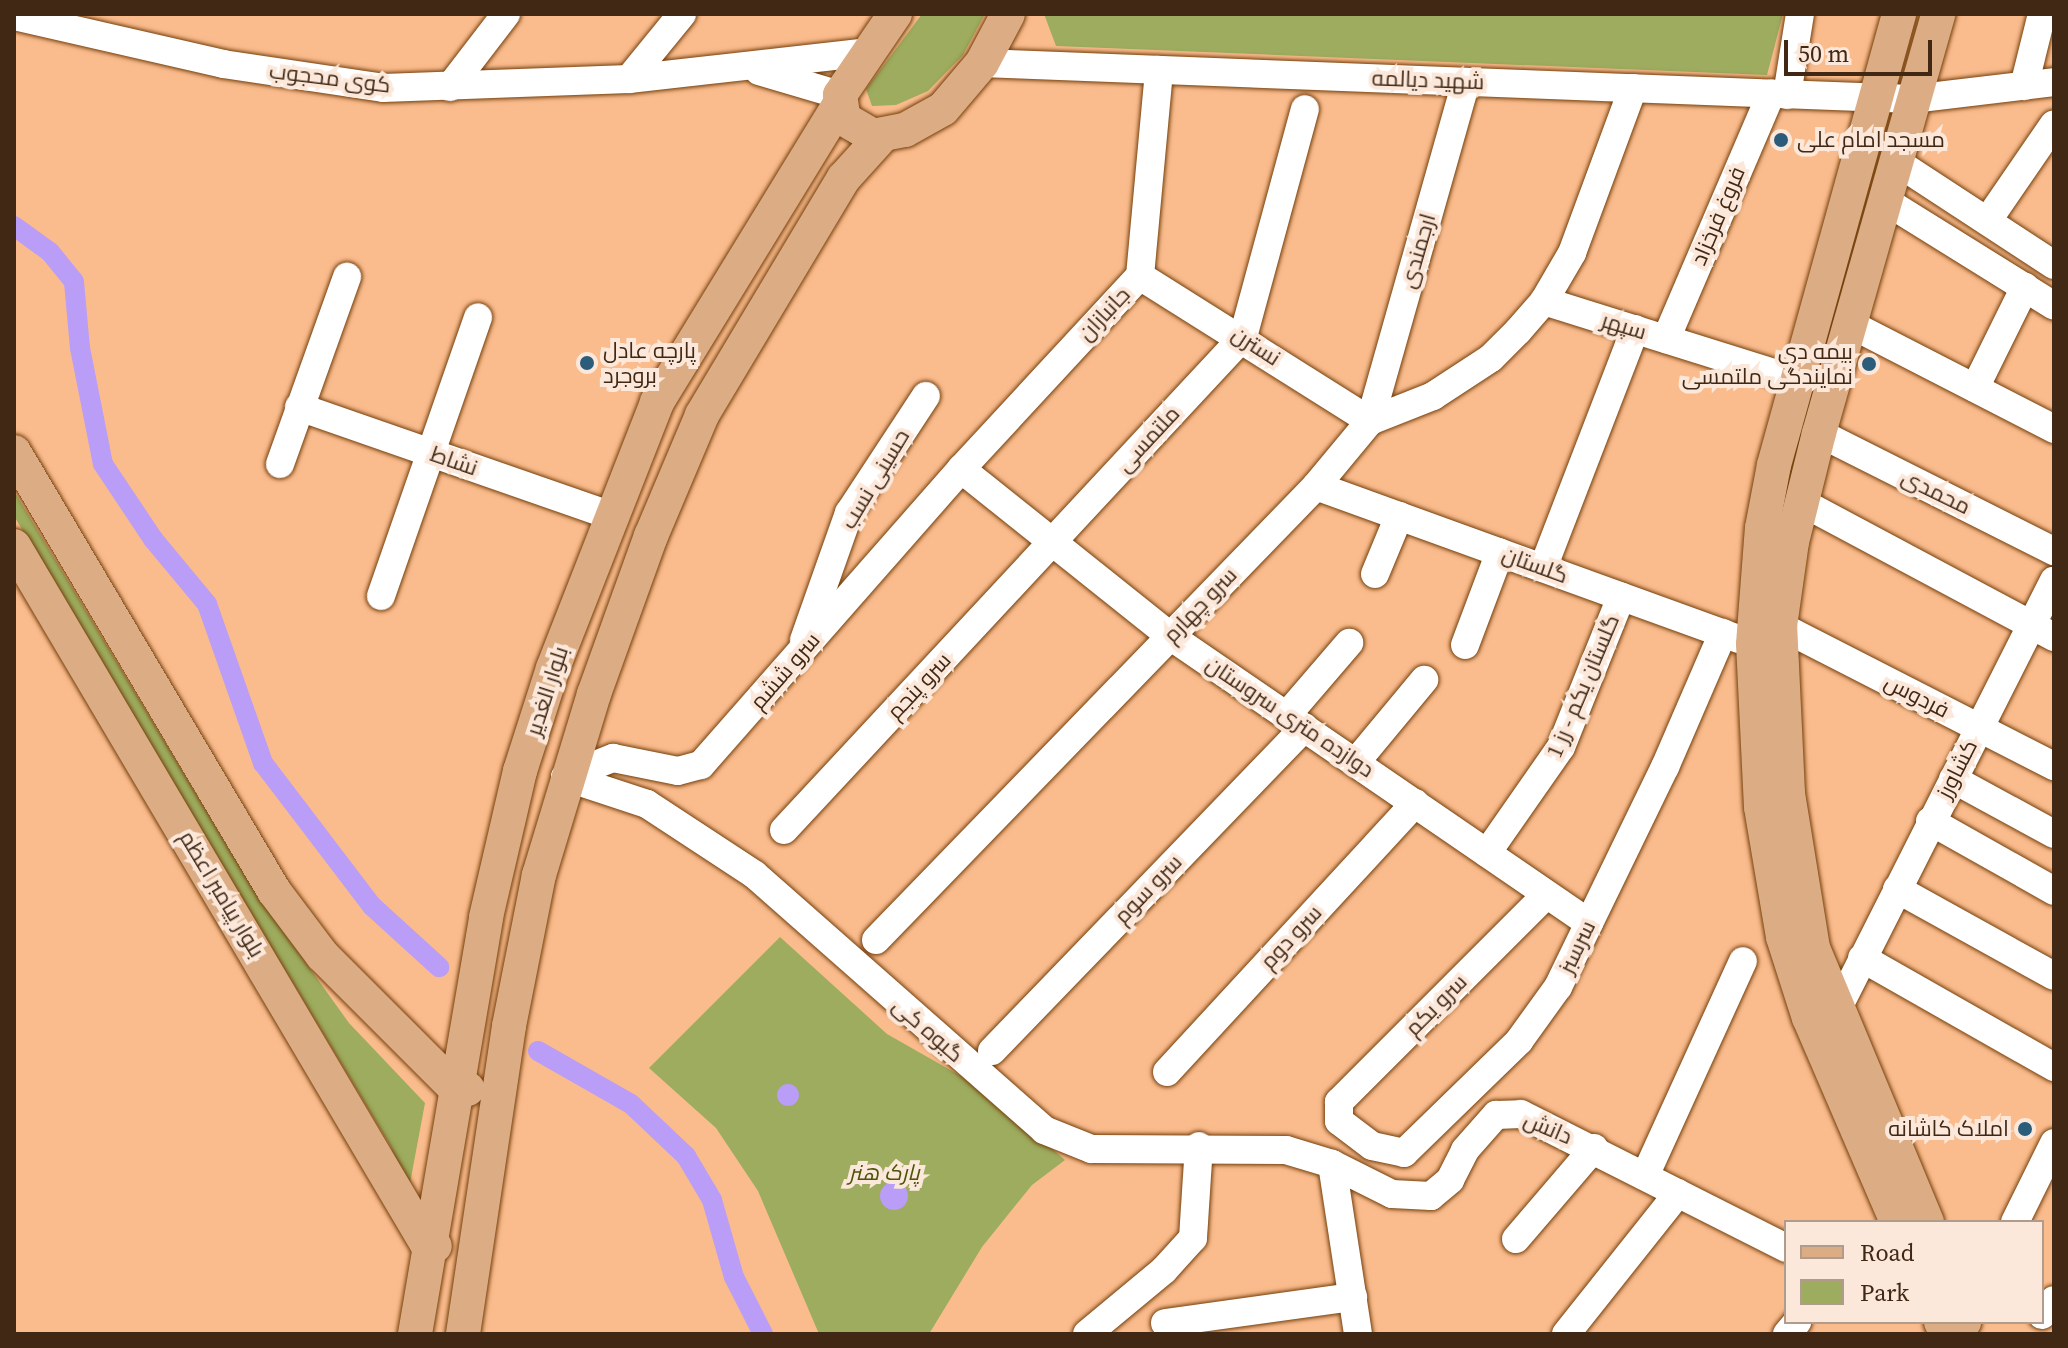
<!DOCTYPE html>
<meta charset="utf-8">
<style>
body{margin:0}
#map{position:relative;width:2068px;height:1348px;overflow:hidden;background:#fbbc8d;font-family:"Source Serif 4",Cairo,serif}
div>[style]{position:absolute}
.green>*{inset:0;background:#9dac5e}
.water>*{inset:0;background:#b99df6}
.round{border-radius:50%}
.canal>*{height:20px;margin:-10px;padding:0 10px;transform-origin:10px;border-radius:10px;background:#b99df6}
.roads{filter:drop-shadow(0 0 2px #743f0b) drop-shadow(0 0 2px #743f0b)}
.minor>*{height:28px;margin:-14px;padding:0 14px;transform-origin:14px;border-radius:14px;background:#fff}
.major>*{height:34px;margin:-17px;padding:0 17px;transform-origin:17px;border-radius:17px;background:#dcad84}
.dots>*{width:22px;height:22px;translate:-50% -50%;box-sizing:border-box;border:4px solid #fbe8da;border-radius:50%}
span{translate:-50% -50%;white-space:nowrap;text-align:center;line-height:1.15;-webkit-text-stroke:8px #fbe8da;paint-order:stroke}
.street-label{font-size:22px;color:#412815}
.poi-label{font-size:22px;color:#412815}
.left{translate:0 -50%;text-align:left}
.right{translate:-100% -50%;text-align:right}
.park-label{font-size:22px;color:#4b5509;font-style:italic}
.frame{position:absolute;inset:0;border:16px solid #412815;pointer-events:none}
.legend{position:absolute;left:1784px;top:1220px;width:260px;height:104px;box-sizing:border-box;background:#fbe8da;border:2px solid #b19b8b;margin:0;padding:10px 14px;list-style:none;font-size:24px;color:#412815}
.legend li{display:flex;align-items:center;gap:16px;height:40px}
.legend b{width:40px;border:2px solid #b19b8b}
.scale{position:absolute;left:1784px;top:40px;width:148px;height:36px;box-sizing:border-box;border:4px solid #412815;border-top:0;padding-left:10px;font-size:24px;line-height:28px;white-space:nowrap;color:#412815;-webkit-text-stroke:6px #fbe8da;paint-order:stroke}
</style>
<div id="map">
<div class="green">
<div style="clip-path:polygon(922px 14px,985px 14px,963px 55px,928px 91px,896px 105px,872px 106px,866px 89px)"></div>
<div style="clip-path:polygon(1044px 14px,1783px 14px,1767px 75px,1056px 46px)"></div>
<div style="clip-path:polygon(14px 491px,255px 892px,349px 1023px,425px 1103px,408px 1194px,391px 1147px,14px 516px)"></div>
<div style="clip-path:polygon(780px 937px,887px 1034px,982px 1088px,1065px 1160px,1032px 1185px,982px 1247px,929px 1334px,819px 1334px,758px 1191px,716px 1128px,649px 1068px)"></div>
</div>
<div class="water">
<div class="round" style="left:777px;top:1084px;width:22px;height:22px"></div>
<div class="round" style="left:880px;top:1182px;width:28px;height:28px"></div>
</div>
<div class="canal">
<div style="left:14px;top:226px;width:44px;rotate:35.8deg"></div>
<div style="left:50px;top:252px;width:38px;rotate:51deg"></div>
<div style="left:74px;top:282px;width:66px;rotate:84.8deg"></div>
<div style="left:80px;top:348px;width:118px;rotate:78.8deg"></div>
<div style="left:103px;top:464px;width:90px;rotate:56.3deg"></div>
<div style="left:153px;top:539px;width:85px;rotate:50.3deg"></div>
<div style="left:207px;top:604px;width:169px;rotate:70.6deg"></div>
<div style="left:263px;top:763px;width:180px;rotate:52.7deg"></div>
<div style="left:372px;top:906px;width:91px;rotate:42.3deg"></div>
<div style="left:538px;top:1051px;width:107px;rotate:29.7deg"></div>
<div style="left:631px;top:1104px;width:76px;rotate:43.4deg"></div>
<div style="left:686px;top:1156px;width:51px;rotate:59.4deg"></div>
<div style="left:712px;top:1200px;width:80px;rotate:74.1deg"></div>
<div style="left:734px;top:1277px;width:64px;rotate:63deg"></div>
</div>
<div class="roads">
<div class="minor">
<div style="left:14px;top:16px;width:214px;rotate:12.9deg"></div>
<div style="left:223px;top:64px;width:162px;rotate:8.5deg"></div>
<div style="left:383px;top:88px;width:246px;rotate:-2.1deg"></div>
<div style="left:629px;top:79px;width:242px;rotate:-6.4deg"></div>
<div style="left:982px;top:63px;width:931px;rotate:2.22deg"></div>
<div style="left:1912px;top:99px;width:143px;rotate:-6.8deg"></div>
<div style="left:759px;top:71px;width:84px;rotate:16.5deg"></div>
<div style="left:629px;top:79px;width:84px;rotate:-50.8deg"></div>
<div style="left:2024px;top:86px;width:74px;rotate:-76deg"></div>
<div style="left:450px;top:87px;width:92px;rotate:-52.5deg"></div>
<div style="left:1787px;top:95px;width:82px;rotate:-80.9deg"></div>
<div style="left:1895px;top:161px;width:190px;rotate:33.2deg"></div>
<div style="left:1884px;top:200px;width:200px;rotate:31.9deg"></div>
<div style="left:1988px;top:220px;width:116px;rotate:-55.5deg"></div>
<div style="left:1140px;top:276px;width:272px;rotate:32.2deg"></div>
<div style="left:1370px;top:421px;width:352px;rotate:-74.2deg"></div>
<div style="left:1544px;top:301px;width:264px;rotate:17.4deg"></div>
<div style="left:1848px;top:323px;width:232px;rotate:27.2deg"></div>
<div style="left:1666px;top:339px;width:267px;rotate:-66.8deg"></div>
<div style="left:1975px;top:388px;width:113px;rotate:-63.7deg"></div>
<div style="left:299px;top:407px;width:329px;rotate:19.2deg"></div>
<div style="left:1819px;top:433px;width:263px;rotate:26.7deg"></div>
<div style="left:280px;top:464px;width:199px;rotate:-70.3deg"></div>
<div style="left:961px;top:469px;width:268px;rotate:38.6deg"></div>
<div style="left:1170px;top:636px;width:508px;rotate:34.41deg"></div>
<div style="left:1316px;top:486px;width:449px;rotate:19.9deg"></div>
<div style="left:1801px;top:502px;width:287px;rotate:28.1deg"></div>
<div style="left:1543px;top:568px;width:256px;rotate:-68.9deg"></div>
<div style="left:1375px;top:574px;width:63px;rotate:-67.5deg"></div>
<div style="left:381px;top:596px;width:295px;rotate:-70.8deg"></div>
<div style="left:1780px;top:626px;width:308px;rotate:27.1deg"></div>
<div style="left:804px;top:640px;width:135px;rotate:-70.5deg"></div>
<div style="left:849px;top:513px;width:140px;rotate:-56.7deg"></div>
<div style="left:1465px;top:645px;width:99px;rotate:-69.4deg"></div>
<div style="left:1288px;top:714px;width:94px;rotate:-49.3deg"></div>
<div style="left:1356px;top:762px;width:107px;rotate:-50.3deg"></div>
<div style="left:565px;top:777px;width:86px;rotate:18.2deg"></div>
<div style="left:647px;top:804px;width:129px;rotate:33.3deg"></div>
<div style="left:755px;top:875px;width:385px;rotate:41.4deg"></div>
<div style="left:1044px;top:1130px;width:51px;rotate:22deg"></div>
<div style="left:1091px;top:1149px;width:195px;rotate:0.3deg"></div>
<div style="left:1286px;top:1150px;width:48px;rotate:16.9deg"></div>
<div style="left:1332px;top:1164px;width:67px;rotate:26.6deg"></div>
<div style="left:1392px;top:1194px;width:39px;rotate:3deg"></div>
<div style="left:1431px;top:1196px;width:25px;rotate:-40deg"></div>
<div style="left:1450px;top:1180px;width:34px;rotate:-63deg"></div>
<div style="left:1465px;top:1150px;width:47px;rotate:-48.5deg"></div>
<div style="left:1496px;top:1115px;width:25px;rotate:-2deg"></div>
<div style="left:1521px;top:1114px;width:297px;rotate:26.8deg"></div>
<div style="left:565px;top:777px;width:52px;rotate:-21.6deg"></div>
<div style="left:613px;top:758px;width:66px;rotate:11.3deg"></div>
<div style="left:678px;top:771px;width:24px;rotate:-15deg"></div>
<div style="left:701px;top:765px;width:394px;rotate:-48.7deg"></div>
<div style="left:961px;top:469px;width:263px;rotate:-47.2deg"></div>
<div style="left:1140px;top:276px;width:207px;rotate:-84.7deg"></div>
<div style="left:1953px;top:779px;width:115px;rotate:28.6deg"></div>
<div style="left:1930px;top:821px;width:142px;rotate:29.4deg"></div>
<div style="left:784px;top:830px;width:674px;rotate:-47.05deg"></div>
<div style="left:1243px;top:337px;width:236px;rotate:-74.8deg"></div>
<div style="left:1487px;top:853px;width:129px;rotate:-55.1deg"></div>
<div style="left:1561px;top:747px;width:162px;rotate:-68.2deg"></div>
<div style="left:1897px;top:889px;width:179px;rotate:29deg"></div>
<div style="left:1546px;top:895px;width:293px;rotate:135deg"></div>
<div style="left:1339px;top:1102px;width:19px;rotate:90deg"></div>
<div style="left:1339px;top:1121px;width:41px;rotate:37.1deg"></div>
<div style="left:1372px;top:1146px;width:33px;rotate:12deg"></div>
<div style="left:1404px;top:1153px;width:161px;rotate:-44.2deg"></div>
<div style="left:1519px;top:1041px;width:67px;rotate:-54.2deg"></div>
<div style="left:1558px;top:987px;width:245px;rotate:-64.1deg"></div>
<div style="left:1665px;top:767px;width:146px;rotate:-66.6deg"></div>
<div style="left:876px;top:940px;width:632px;rotate:-45.9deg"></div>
<div style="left:1316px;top:486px;width:85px;rotate:-50.3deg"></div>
<div style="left:1370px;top:421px;width:68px;rotate:-21.6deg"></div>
<div style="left:1433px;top:396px;width:69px;rotate:-33.2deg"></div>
<div style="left:1491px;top:358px;width:38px;rotate:-45deg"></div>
<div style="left:1518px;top:331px;width:40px;rotate:-49deg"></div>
<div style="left:1544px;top:301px;width:56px;rotate:-59.7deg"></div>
<div style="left:1572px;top:253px;width:176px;rotate:-69.7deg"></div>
<div style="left:1862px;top:958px;width:221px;rotate:29.6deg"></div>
<div style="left:1837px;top:1010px;width:481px;rotate:-63.2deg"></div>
<div style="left:992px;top:1051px;width:450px;rotate:-46deg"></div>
<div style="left:1167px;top:1072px;width:366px;rotate:-47.3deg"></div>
<div style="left:1332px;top:1164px;width:172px;rotate:81.3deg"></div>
<div style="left:1645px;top:1176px;width:236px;rotate:-65.5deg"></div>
<div style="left:2015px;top:1222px;width:88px;rotate:-63.7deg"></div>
<div style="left:1516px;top:1239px;width:120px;rotate:-49.4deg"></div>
<div style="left:2042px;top:1315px;width:19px;rotate:-51deg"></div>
<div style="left:1165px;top:1323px;width:190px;rotate:-7.9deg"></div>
<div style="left:1087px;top:1334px;width:100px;rotate:-39.7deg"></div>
<div style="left:1164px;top:1270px;width:43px;rotate:-47.8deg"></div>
<div style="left:1193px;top:1238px;width:92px;rotate:-86.3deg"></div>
<div style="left:1566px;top:1334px;width:180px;rotate:-51.5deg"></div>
<div style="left:1787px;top:1334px;width:16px;rotate:-50deg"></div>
</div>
<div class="major">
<div style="left:895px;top:14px;width:98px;rotate:124.2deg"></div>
<div style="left:840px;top:95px;width:24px;rotate:81deg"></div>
<div style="left:844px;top:119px;width:34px;rotate:30deg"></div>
<div style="left:873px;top:136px;width:33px;rotate:-11deg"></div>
<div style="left:905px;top:130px;width:43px;rotate:-28.9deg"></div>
<div style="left:943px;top:109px;width:60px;rotate:-49.7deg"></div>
<div style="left:982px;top:63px;width:55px;rotate:-62deg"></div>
<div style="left:14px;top:452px;width:510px;rotate:59.36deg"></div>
<div style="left:274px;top:891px;width:80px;rotate:53.1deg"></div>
<div style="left:322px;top:955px;width:187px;rotate:45deg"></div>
<div style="left:454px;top:1087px;width:14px;rotate:8deg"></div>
<div style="left:14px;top:546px;width:811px;rotate:59.39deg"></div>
<div style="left:427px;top:1244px;width:8px;rotate:14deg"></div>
<div style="left:1897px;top:1222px;width:222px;rotate:-113.3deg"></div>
<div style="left:1809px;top:1018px;width:85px;rotate:-107.8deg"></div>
<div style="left:1783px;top:937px;width:132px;rotate:-99.6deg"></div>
<div style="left:1761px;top:807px;width:163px;rotate:-92.8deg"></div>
<div style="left:1753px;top:644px;width:116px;rotate:-85.6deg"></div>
<div style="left:1762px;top:528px;width:64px;rotate:-79.2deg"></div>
<div style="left:1774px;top:465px;width:468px;rotate:-74.5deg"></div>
<div style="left:1927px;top:1222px;width:297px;rotate:-112.6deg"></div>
<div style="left:1813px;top:948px;width:157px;rotate:-99.2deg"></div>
<div style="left:1788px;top:793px;width:167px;rotate:-92.7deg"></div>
<div style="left:1780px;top:626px;width:85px;rotate:-81.9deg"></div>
<div style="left:1792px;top:542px;width:112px;rotate:-76.1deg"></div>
<div style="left:1819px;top:433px;width:436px;rotate:-74.1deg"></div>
<div style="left:1941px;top:1322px;width:13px;rotate:63deg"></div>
<div style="left:1947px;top:1334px;width:21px;rotate:-35deg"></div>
<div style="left:415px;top:1334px;width:423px;rotate:-80.3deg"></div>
<div style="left:486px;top:917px;width:150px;rotate:-76.9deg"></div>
<div style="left:520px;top:771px;width:108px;rotate:-72.2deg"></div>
<div style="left:553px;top:668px;width:286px;rotate:-68.6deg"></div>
<div style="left:657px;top:402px;width:348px;rotate:-58.5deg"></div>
<div style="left:463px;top:1334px;width:311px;rotate:-81.5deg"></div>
<div style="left:509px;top:1026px;width:154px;rotate:-78.8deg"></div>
<div style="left:539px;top:875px;width:189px;rotate:-73.1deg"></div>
<div style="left:594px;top:694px;width:168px;rotate:-70.2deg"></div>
<div style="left:651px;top:536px;width:131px;rotate:-67.1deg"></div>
<div style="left:702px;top:415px;width:276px;rotate:-59.1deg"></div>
<div style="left:844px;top:178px;width:57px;rotate:-47.9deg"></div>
</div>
</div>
<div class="dots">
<div style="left:1781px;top:140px;background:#2b5c7a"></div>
<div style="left:587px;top:363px;background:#2b5c7a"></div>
<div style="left:1869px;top:364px;background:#2b5c7a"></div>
<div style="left:2025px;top:1129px;background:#2b5c7a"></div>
</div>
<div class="street-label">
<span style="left:330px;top:78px;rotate:7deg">کوی محجوب</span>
<span style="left:1428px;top:80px;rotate:2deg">شهید دیالمه</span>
<span style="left:1718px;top:216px;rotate:-67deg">فروغ فرخزاد</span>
<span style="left:1418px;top:251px;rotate:-74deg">ارجمندی</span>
<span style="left:1104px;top:314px;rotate:-47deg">جانبازان</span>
<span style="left:1624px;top:326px;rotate:17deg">سپهر</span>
<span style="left:1256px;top:346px;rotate:33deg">نسترن</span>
<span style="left:1148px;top:439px;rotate:-47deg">ملتمسی</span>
<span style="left:454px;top:461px;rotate:19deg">نشاط</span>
<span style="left:875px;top:479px;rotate:-59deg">حسینی نسب</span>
<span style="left:1936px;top:492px;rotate:26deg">محمدی</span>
<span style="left:1535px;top:565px;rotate:20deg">گلستان</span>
<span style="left:1200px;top:605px;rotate:-46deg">سرو چهارم</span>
<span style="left:785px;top:671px;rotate:-49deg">سرو ششم</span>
<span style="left:919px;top:686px;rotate:-47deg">سرو پنجم</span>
<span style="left:1583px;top:686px;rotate:-67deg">گلستان یکم - رز 1</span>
<span style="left:547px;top:691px;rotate:-72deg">بلوار الغدیر</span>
<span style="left:1917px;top:696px;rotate:27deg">فردوس</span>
<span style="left:1290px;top:717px;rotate:34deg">دوازده متری سروستان</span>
<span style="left:1957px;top:769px;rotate:-63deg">کشاورز</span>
<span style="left:1148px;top:889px;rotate:-46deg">سرو سوم</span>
<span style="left:222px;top:894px;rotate:59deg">بلوار پیامبر اعظم</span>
<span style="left:1291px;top:937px;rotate:-47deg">سرو دوم</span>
<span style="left:1577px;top:947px;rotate:-64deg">سرسبز</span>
<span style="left:1436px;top:1005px;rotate:-45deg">سرو یکم</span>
<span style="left:928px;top:1030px;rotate:41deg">گیوه کی</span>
<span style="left:1548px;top:1128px;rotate:23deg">دانش</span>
</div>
<div class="poi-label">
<span class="left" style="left:1797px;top:140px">مسجد امام علی</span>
<span class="left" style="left:603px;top:363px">پارچه عادل<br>بروجرد</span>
<span class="right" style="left:1853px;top:364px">بیمه دی<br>نمایندگی ملتمسی</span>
<span class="right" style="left:2009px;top:1129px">املاک کاشانه</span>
</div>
<div class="park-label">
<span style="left:884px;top:1173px">پارک هنر</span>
</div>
<div class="frame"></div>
<ul class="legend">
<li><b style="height:10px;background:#dcad84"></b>Road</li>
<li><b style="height:22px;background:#9dac5e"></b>Park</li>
</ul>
<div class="scale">50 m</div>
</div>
